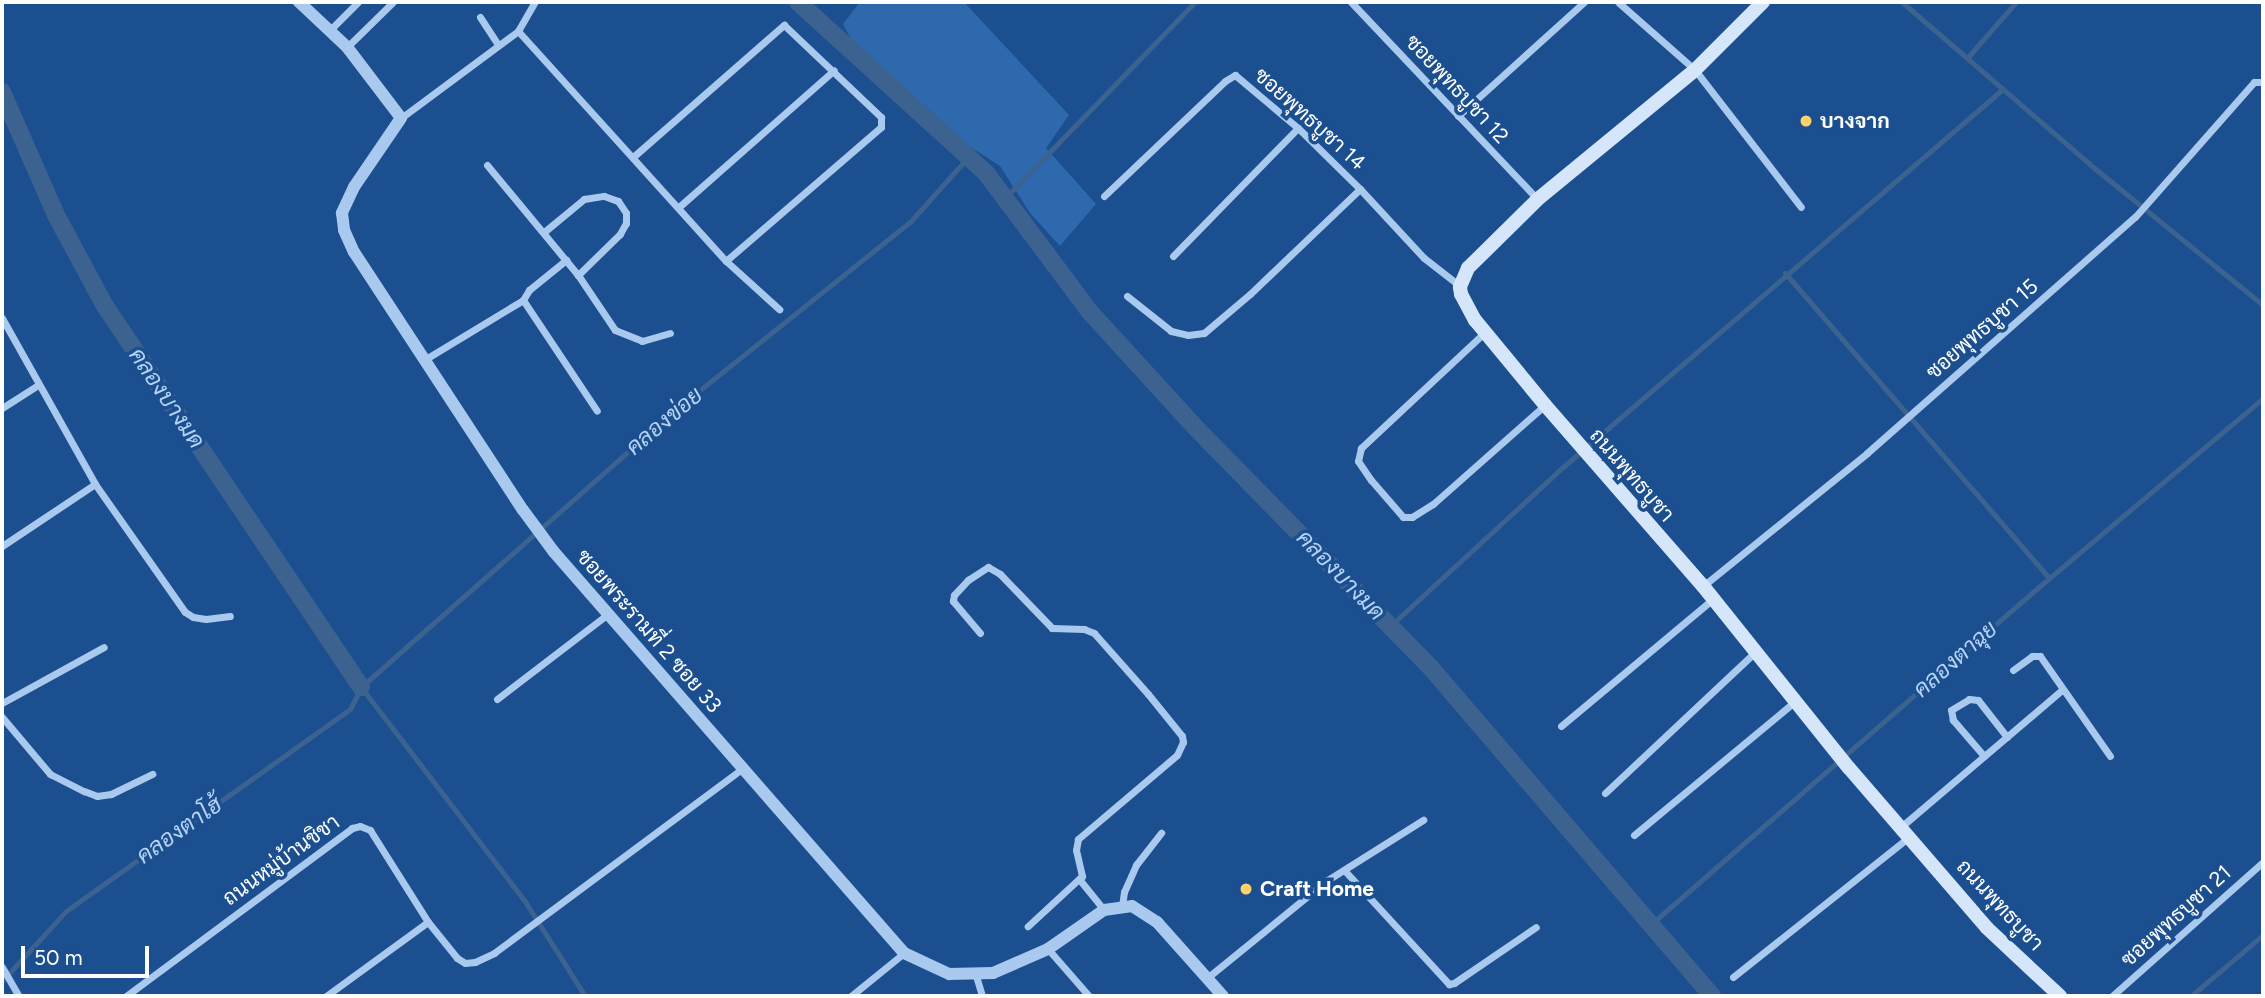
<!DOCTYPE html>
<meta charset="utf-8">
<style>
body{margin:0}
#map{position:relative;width:2265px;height:998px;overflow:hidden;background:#1b4f8f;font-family:Figtree,Sarabun,sans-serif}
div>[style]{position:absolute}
.green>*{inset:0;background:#2e69ad}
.stream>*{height:5px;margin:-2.5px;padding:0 2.5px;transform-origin:2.5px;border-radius:2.5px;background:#3c6290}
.canal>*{height:18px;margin:-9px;padding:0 9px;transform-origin:9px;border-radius:9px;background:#3c6290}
.minor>*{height:7px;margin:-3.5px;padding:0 3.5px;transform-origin:3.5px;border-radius:3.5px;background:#a9c9ee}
.tertiary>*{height:12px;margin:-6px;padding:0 6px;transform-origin:6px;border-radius:6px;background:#a9c9ee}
.secondary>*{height:14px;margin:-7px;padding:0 7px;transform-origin:7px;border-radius:7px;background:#d6e6fa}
.dots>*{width:19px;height:19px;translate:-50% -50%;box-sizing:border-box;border:4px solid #1b4f8f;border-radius:50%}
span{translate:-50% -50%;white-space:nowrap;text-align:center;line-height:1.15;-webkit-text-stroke:7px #1b4f8f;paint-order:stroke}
.street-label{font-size:21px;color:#fff}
.poi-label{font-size:21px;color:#fff;font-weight:700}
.left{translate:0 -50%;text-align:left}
.water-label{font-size:23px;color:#b5d3f5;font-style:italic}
.frame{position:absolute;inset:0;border:4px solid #fff;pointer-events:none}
.scale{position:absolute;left:21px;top:946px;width:128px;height:32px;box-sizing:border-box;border:4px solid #fff;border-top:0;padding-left:9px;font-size:21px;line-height:24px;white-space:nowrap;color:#fff;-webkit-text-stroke:5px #1b4f8f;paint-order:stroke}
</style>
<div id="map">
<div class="green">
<div style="clip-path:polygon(860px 2px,964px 2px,1069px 115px,1046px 148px,1096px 204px,1060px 246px,1030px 213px,1000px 166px,969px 146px,852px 41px,843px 24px)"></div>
</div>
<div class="stream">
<div style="left:1902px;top:2px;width:259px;rotate:40.8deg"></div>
<div style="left:2098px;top:171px;width:213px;rotate:39.1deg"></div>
<div style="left:1967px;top:58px;width:74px;rotate:-48.8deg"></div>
<div style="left:1005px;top:198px;width:273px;rotate:-45.9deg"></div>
<div style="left:1785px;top:273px;width:403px;rotate:49.1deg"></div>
<div style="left:1390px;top:626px;width:235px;rotate:-42.6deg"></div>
<div style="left:1563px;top:467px;width:580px;rotate:-40.67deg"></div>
<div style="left:361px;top:687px;width:272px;rotate:52.6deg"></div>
<div style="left:526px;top:903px;width:110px;rotate:57.6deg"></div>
<div style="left:1650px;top:925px;width:509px;rotate:-41.02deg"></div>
<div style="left:2034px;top:591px;width:299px;rotate:-40.1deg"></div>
<div style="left:2px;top:981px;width:95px;rotate:-47.6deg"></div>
<div style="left:66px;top:911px;width:349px;rotate:-35.4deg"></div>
<div style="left:350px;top:709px;width:25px;rotate:-63deg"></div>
<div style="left:361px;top:687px;width:419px;rotate:-41.4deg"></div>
<div style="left:675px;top:410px;width:302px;rotate:-38.7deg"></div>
<div style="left:911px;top:221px;width:86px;rotate:-48.3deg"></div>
<div style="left:2191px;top:996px;width:94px;rotate:-40.3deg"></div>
</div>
<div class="canal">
<div style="left:798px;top:2px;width:254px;rotate:42.3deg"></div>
<div style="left:986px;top:173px;width:174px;rotate:53.2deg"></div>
<div style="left:1090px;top:312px;width:157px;rotate:47.6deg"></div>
<div style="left:1196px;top:428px;width:336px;rotate:45.6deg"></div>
<div style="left:1431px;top:668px;width:432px;rotate:49.4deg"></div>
<div style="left:2px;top:92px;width:137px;rotate:66.3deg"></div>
<div style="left:57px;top:217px;width:101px;rotate:61.7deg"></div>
<div style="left:105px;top:306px;width:459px;rotate:56.1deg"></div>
</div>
<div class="minor">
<div style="left:1351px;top:2px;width:271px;rotate:46.6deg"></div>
<div style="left:1618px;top:2px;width:103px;rotate:41.4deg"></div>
<div style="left:1695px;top:70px;width:173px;rotate:52.3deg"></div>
<div style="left:480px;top:17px;width:33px;rotate:57deg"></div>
<div style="left:329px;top:31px;width:41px;rotate:-45deg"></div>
<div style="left:518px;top:31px;width:34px;rotate:-60deg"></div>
<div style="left:347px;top:47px;width:64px;rotate:-44.4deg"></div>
<div style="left:1458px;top:116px;width:170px;rotate:-42.1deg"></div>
<div style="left:401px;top:118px;width:146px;rotate:-36.6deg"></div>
<div style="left:518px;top:31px;width:310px;rotate:47.9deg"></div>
<div style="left:726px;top:261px;width:72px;rotate:42.2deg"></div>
<div style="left:633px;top:157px;width:201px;rotate:-41.2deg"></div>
<div style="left:784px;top:25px;width:134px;rotate:43.5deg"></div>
<div style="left:881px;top:117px;width:10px;rotate:90deg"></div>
<div style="left:881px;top:127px;width:205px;rotate:139.2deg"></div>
<div style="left:487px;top:165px;width:143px;rotate:50.4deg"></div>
<div style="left:578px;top:275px;width:66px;rotate:56.1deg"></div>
<div style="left:615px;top:330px;width:29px;rotate:22deg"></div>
<div style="left:642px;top:341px;width:29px;rotate:-16deg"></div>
<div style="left:1104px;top:196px;width:167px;rotate:-43.5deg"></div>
<div style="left:1225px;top:81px;width:12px;rotate:-31deg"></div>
<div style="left:1235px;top:75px;width:82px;rotate:40.1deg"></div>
<div style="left:1298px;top:128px;width:87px;rotate:44.5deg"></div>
<div style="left:1360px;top:189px;width:94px;rotate:47.2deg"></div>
<div style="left:1424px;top:258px;width:46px;rotate:37.9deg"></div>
<div style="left:680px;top:206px;width:205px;rotate:-41.4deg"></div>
<div style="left:544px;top:232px;width:52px;rotate:-39.5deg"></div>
<div style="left:584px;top:199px;width:20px;rotate:-9deg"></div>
<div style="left:604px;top:196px;width:15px;rotate:20deg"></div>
<div style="left:618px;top:201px;width:14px;rotate:56deg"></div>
<div style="left:626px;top:213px;width:10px;rotate:90deg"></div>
<div style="left:626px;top:223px;width:13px;rotate:119deg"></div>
<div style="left:620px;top:234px;width:59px;rotate:135.7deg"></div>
<div style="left:1173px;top:256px;width:179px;rotate:-45.7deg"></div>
<div style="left:1127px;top:296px;width:56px;rotate:38.5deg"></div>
<div style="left:1171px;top:331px;width:17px;rotate:13deg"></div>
<div style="left:1188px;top:335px;width:16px;rotate:-7deg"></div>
<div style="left:1204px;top:333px;width:60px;rotate:-40.3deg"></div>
<div style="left:1250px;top:294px;width:152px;rotate:-43.7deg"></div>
<div style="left:523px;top:300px;width:133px;rotate:56.3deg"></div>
<div style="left:2px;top:318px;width:190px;rotate:60.7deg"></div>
<div style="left:95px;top:484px;width:156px;rotate:54.9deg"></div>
<div style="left:185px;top:612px;width:9px;rotate:32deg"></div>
<div style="left:193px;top:617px;width:13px;rotate:9deg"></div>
<div style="left:206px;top:619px;width:24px;rotate:-7deg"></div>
<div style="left:1485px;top:332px;width:170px;rotate:136.9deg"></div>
<div style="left:1361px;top:448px;width:13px;rotate:103deg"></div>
<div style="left:1358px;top:461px;width:23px;rotate:56deg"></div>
<div style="left:1371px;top:480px;width:49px;rotate:49.1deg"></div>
<div style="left:1403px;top:517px;width:9px"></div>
<div style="left:1412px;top:517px;width:25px;rotate:-32deg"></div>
<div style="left:1433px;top:504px;width:149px;rotate:-41.5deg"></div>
<div style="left:424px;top:360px;width:116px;rotate:-31.2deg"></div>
<div style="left:523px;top:300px;width:12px;rotate:-59deg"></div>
<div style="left:529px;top:290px;width:48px;rotate:-39deg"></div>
<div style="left:2px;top:408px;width:43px;rotate:-32.6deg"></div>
<div style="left:2px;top:546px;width:112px;rotate:-33.7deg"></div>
<div style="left:1703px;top:586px;width:211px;rotate:-39deg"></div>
<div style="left:1867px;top:453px;width:357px;rotate:-41.4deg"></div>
<div style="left:2135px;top:217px;width:180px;rotate:-48.6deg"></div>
<div style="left:2254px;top:82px;width:9px"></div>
<div style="left:980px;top:633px;width:42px;rotate:-130.2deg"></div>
<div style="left:953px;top:601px;width:6px;rotate:-81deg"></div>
<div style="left:954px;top:595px;width:21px;rotate:-47deg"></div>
<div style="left:968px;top:580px;width:24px;rotate:-33deg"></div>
<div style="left:988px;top:567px;width:14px;rotate:30deg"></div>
<div style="left:1000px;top:574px;width:75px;rotate:46.1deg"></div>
<div style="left:1052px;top:628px;width:32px;rotate:2deg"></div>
<div style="left:1084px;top:629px;width:11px;rotate:22deg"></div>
<div style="left:1094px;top:633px;width:81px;rotate:48.5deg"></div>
<div style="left:1148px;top:694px;width:54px;rotate:51deg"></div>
<div style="left:1182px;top:736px;width:6px;rotate:81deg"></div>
<div style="left:1183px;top:742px;width:14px;rotate:115deg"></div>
<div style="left:1177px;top:755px;width:130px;rotate:139.7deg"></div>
<div style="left:1078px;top:839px;width:11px;rotate:100deg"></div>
<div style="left:1076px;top:850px;width:27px;rotate:77deg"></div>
<div style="left:1082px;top:876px;width:74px;rotate:137.2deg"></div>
<div style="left:2013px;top:670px;width:24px;rotate:-36deg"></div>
<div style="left:2032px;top:656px;width:8px"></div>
<div style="left:2040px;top:656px;width:122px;rotate:55deg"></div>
<div style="left:497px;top:699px;width:141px;rotate:-37.5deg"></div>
<div style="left:2px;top:703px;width:116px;rotate:-28.8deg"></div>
<div style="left:2px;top:717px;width:75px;rotate:49.9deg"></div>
<div style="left:50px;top:774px;width:38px;rotate:27deg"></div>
<div style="left:84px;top:791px;width:14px;rotate:21deg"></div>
<div style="left:97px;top:796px;width:14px;rotate:-8deg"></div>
<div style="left:111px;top:794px;width:46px;rotate:-26deg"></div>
<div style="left:1561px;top:726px;width:198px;rotate:-39.9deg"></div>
<div style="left:1984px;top:756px;width:48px;rotate:-130.7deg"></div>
<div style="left:1953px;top:720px;width:10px;rotate:-101deg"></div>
<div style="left:1951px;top:710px;width:21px;rotate:-31deg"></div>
<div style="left:1969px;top:699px;width:9px;rotate:6deg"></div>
<div style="left:1978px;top:700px;width:47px;rotate:51.9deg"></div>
<div style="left:1605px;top:793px;width:204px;rotate:-43.2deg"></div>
<div style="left:1902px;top:826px;width:210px;rotate:-40.4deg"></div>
<div style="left:1634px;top:835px;width:208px;rotate:-39.7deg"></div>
<div style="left:1345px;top:871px;width:154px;rotate:47.4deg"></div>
<div style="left:1449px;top:984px;width:5px;rotate:-11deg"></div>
<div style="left:1454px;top:983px;width:99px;rotate:-34.3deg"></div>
<div style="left:1079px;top:879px;width:40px;rotate:51deg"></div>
<div style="left:1122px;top:906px;width:14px;rotate:-82deg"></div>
<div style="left:1124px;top:892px;width:30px;rotate:-66deg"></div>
<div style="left:1136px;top:865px;width:41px;rotate:-52deg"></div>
<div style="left:1048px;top:949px;width:62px;rotate:48.9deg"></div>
<div style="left:2px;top:967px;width:34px;rotate:60deg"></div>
<div style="left:976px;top:976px;width:21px;rotate:73deg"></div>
<div style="left:1733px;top:977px;width:226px;rotate:-38.5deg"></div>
<div style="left:1207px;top:978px;width:154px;rotate:-39.2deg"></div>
<div style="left:1326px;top:881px;width:115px;rotate:-32.2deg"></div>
<div style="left:126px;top:996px;width:282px;rotate:-36.6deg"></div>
<div style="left:352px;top:828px;width:8px;rotate:-14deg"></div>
<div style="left:360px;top:826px;width:11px;rotate:22deg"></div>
<div style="left:370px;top:830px;width:109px;rotate:57.8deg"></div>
<div style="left:428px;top:922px;width:46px;rotate:51.1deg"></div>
<div style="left:457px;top:958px;width:9px;rotate:32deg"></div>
<div style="left:465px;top:963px;width:10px;rotate:-6deg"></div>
<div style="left:475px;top:962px;width:21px;rotate:-25deg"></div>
<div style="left:494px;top:953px;width:309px;rotate:-36.6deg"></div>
<div style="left:326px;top:996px;width:126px;rotate:-36deg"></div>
<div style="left:851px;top:996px;width:68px;rotate:-39.1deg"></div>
<div style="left:2112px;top:996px;width:202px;rotate:-41.6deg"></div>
</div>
<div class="tertiary">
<div style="left:299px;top:2px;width:66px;rotate:43.2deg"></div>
<div style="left:347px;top:47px;width:89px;rotate:52.7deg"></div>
<div style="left:401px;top:118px;width:83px;rotate:124.3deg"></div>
<div style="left:354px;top:187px;width:29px;rotate:115deg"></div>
<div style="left:342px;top:213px;width:17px;rotate:83deg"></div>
<div style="left:344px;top:230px;width:24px;rotate:66deg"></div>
<div style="left:354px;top:252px;width:308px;rotate:56.8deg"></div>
<div style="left:523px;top:510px;width:52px;rotate:53.6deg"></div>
<div style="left:554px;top:552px;width:532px;rotate:48.88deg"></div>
<div style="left:904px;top:953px;width:50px;rotate:25deg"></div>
<div style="left:949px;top:974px;width:44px;rotate:-1.3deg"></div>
<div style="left:993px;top:973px;width:60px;rotate:-23.6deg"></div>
<div style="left:1048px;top:949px;width:68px;rotate:-34.9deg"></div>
<div style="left:1104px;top:910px;width:28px;rotate:-8deg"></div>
<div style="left:1132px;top:906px;width:30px;rotate:33deg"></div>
<div style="left:1157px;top:922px;width:99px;rotate:48.3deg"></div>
</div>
<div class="secondary">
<div style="left:1763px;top:2px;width:96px;rotate:135deg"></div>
<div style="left:1695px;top:70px;width:205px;rotate:140.6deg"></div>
<div style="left:1537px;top:200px;width:97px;rotate:135.4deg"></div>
<div style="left:1468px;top:268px;width:21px;rotate:113deg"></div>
<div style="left:1460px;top:287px;width:7px;rotate:82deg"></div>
<div style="left:1461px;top:294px;width:30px;rotate:62deg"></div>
<div style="left:1475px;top:320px;width:110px;rotate:50.5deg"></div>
<div style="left:1545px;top:405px;width:240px;rotate:48.9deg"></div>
<div style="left:1703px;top:586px;width:233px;rotate:51.3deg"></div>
<div style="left:1849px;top:768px;width:211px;rotate:49.2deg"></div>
<div style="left:1987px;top:928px;width:100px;rotate:43deg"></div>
</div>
<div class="dots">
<div style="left:1806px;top:121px;background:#ffd166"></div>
<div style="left:1246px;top:889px;background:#ffd166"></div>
</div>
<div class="street-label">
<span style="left:1457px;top:89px;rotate:47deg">ซอยพุทธบูชา 12</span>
<span style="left:1310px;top:119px;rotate:42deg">ซอยพุทธบูชา 14</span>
<span style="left:1982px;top:329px;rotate:-41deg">ซอยพุทธบูชา 15</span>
<span style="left:1632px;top:475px;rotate:49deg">ถนนพุทธบูชา</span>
<span style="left:649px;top:631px;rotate:49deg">ซอยพระรามที่ 2 ซอย 33</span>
<span style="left:281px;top:860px;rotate:-36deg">ถนนหมู่บ้านชิชา</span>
<span style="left:2000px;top:905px;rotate:47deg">ถนนพุทธบูชา</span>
<span style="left:2176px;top:916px;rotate:-42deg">ซอยพุทธบูชา 21</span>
</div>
<div class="poi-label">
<span class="left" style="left:1820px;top:121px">บางจาก</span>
<span class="left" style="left:1260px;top:889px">Craft Home</span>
</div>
<div class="water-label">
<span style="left:167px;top:398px;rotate:56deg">คลองบางมด</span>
<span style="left:664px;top:421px;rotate:-40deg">คลองข่อย</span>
<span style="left:1341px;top:575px;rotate:46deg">คลองบางมด</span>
<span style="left:1955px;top:659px;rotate:-41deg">คลองตาฉุย</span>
<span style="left:179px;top:830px;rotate:-35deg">คลองตาโฮ้</span>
</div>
<div class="frame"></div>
<div class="scale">50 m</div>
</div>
